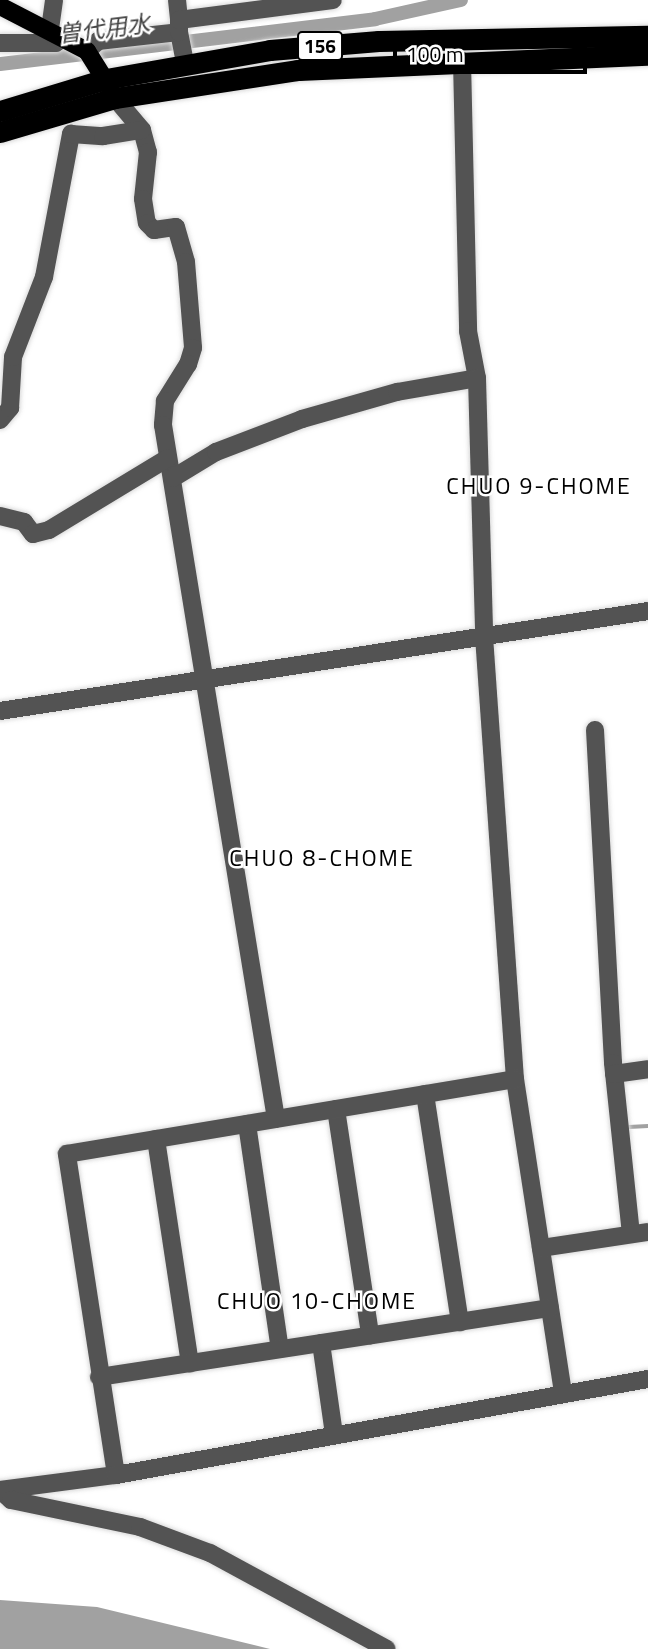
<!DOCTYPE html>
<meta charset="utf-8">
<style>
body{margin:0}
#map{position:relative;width:648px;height:1649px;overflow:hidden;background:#fff;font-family:"Titillium Web","Noto Sans JP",sans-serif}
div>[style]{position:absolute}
.water>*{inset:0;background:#a1a1a1}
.stream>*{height:3.5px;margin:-1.75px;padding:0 1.75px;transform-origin:1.75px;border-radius:1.75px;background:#a1a1a1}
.canal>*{height:14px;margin:-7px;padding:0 7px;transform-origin:7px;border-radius:7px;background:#a1a1a1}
.roads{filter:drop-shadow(0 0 2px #dbdbdb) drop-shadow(0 0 2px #dbdbdb)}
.minor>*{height:18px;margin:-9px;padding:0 9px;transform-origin:9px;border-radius:9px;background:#535353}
.major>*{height:18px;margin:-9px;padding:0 9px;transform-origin:9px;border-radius:9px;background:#000}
.highway>*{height:21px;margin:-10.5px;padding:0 10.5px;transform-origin:10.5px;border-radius:10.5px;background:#000}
span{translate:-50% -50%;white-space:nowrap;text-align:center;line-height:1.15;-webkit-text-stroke:5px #fff;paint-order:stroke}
.shield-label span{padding:2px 5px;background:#fff;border:2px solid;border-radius:5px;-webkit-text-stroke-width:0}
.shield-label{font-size:19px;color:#000;font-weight:700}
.water-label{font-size:23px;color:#424242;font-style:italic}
.neighbourhood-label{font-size:23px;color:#000;letter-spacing:2px}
.scale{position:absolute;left:393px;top:42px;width:194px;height:32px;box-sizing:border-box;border:4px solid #000;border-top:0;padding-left:9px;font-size:21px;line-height:24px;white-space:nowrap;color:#000;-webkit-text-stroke:5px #fff;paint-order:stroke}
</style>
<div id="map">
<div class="water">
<div style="clip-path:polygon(0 1600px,97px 1607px,270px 1649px,0 1649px)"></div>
</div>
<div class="stream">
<div style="left:629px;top:1127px;width:19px;rotate:-3deg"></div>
</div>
<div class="canal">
<div style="left:0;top:64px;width:378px;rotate:-6.8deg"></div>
<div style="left:375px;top:19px;width:88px;rotate:-12.5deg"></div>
</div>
<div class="roads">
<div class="minor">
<div style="left:177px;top:0;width:20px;rotate:84deg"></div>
<div style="left:50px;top:29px;width:29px;rotate:-82deg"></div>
<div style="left:179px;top:32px;width:33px;rotate:79deg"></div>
<div style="left:0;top:43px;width:56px"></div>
<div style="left:56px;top:43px;width:10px;rotate:-45deg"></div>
<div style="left:87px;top:51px;width:15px;rotate:-42deg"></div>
<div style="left:98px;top:41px;width:81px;rotate:-6.3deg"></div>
<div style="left:179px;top:32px;width:12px;rotate:-90deg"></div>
<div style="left:179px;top:20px;width:155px;rotate:-7.4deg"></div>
<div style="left:462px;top:61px;width:270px;rotate:88.7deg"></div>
<div style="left:468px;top:331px;width:48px;rotate:79.2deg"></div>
<div style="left:115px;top:98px;width:42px;rotate:49.8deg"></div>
<div style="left:142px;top:130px;width:23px;rotate:75deg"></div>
<div style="left:148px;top:152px;width:47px;rotate:96.1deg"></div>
<div style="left:143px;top:199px;width:24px;rotate:81deg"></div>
<div style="left:147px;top:223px;width:10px;rotate:45deg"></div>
<div style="left:154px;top:230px;width:22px;rotate:-8deg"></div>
<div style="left:176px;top:227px;width:36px;rotate:74deg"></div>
<div style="left:186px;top:262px;width:86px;rotate:85.3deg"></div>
<div style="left:193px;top:348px;width:17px;rotate:107deg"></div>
<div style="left:188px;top:364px;width:44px;rotate:121.9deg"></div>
<div style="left:165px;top:401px;width:24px;rotate:95deg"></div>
<div style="left:163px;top:425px;width:703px;rotate:80.75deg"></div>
<div style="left:0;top:420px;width:16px;rotate:-50deg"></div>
<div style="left:10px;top:408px;width:51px;rotate:-86.6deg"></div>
<div style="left:13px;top:357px;width:86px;rotate:-68.8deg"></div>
<div style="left:44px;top:277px;width:146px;rotate:-79.3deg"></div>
<div style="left:71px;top:134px;width:32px;rotate:4deg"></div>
<div style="left:103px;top:136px;width:39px;rotate:-9deg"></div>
<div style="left:173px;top:478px;width:50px;rotate:-31.2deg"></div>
<div style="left:216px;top:452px;width:92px;rotate:-21deg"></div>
<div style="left:302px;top:419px;width:99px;rotate:-15.9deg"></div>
<div style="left:397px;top:392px;width:81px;rotate:-9.9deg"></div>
<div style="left:477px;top:378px;width:258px;rotate:88.4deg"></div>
<div style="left:484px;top:636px;width:444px;rotate:86deg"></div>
<div style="left:515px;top:1079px;width:318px;rotate:81.3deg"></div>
<div style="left:0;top:516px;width:25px;rotate:14deg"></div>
<div style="left:24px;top:522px;width:15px;rotate:53deg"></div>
<div style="left:33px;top:534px;width:16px;rotate:-14deg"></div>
<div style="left:49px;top:530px;width:139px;rotate:-31.2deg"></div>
<div style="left:0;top:711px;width:656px;rotate:-8.77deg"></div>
<div style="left:595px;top:730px;width:333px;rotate:86.9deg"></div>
<div style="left:613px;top:1063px;width:172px;rotate:84deg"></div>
<div style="left:614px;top:1074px;width:34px;rotate:-8deg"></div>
<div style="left:425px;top:1094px;width:231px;rotate:81.3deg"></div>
<div style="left:336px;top:1109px;width:229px;rotate:81.4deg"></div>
<div style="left:247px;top:1124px;width:227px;rotate:81.7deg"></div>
<div style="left:156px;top:1139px;width:227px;rotate:81.4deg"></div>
<div style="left:541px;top:1248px;width:108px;rotate:-8.5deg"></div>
<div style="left:321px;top:1343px;width:92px;rotate:81.9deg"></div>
<div style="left:99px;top:1377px;width:456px;rotate:-8.7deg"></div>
<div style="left:116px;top:1475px;width:325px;rotate:-98.7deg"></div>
<div style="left:67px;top:1154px;width:454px;rotate:-9.5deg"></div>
<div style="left:0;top:1490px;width:117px;rotate:-7.4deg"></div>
<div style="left:116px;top:1475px;width:541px;rotate:-10.23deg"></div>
<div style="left:0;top:1490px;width:15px;rotate:42deg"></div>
<div style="left:11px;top:1500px;width:132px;rotate:11.8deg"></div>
<div style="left:140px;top:1527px;width:75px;rotate:20.4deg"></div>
<div style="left:210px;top:1553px;width:201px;rotate:28.5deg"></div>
</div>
<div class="major">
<div style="left:0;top:6px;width:98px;rotate:27.3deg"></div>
<div style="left:87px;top:51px;width:44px;rotate:58.1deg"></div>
</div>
<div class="highway">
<div style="left:0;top:111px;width:111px;rotate:-16.8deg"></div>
<div style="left:106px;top:79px;width:167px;rotate:-10deg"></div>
<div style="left:270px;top:50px;width:109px;rotate:-4.7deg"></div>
<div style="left:379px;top:41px;width:269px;rotate:-1.1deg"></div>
<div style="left:0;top:132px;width:120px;rotate:-16.5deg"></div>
<div style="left:115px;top:98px;width:185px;rotate:-8.7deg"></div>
<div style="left:298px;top:70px;width:350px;rotate:-2.5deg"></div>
</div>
</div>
<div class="shield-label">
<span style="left:320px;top:46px">156</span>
</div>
<div class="water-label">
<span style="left:104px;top:29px;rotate:-7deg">曽代用水</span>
</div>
<div class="neighbourhood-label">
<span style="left:539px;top:486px">CHUO 9-CHOME</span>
<span style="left:322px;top:858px">CHUO 8-CHOME</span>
<span style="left:317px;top:1301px">CHUO 10-CHOME</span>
</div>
<div class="scale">100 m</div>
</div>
